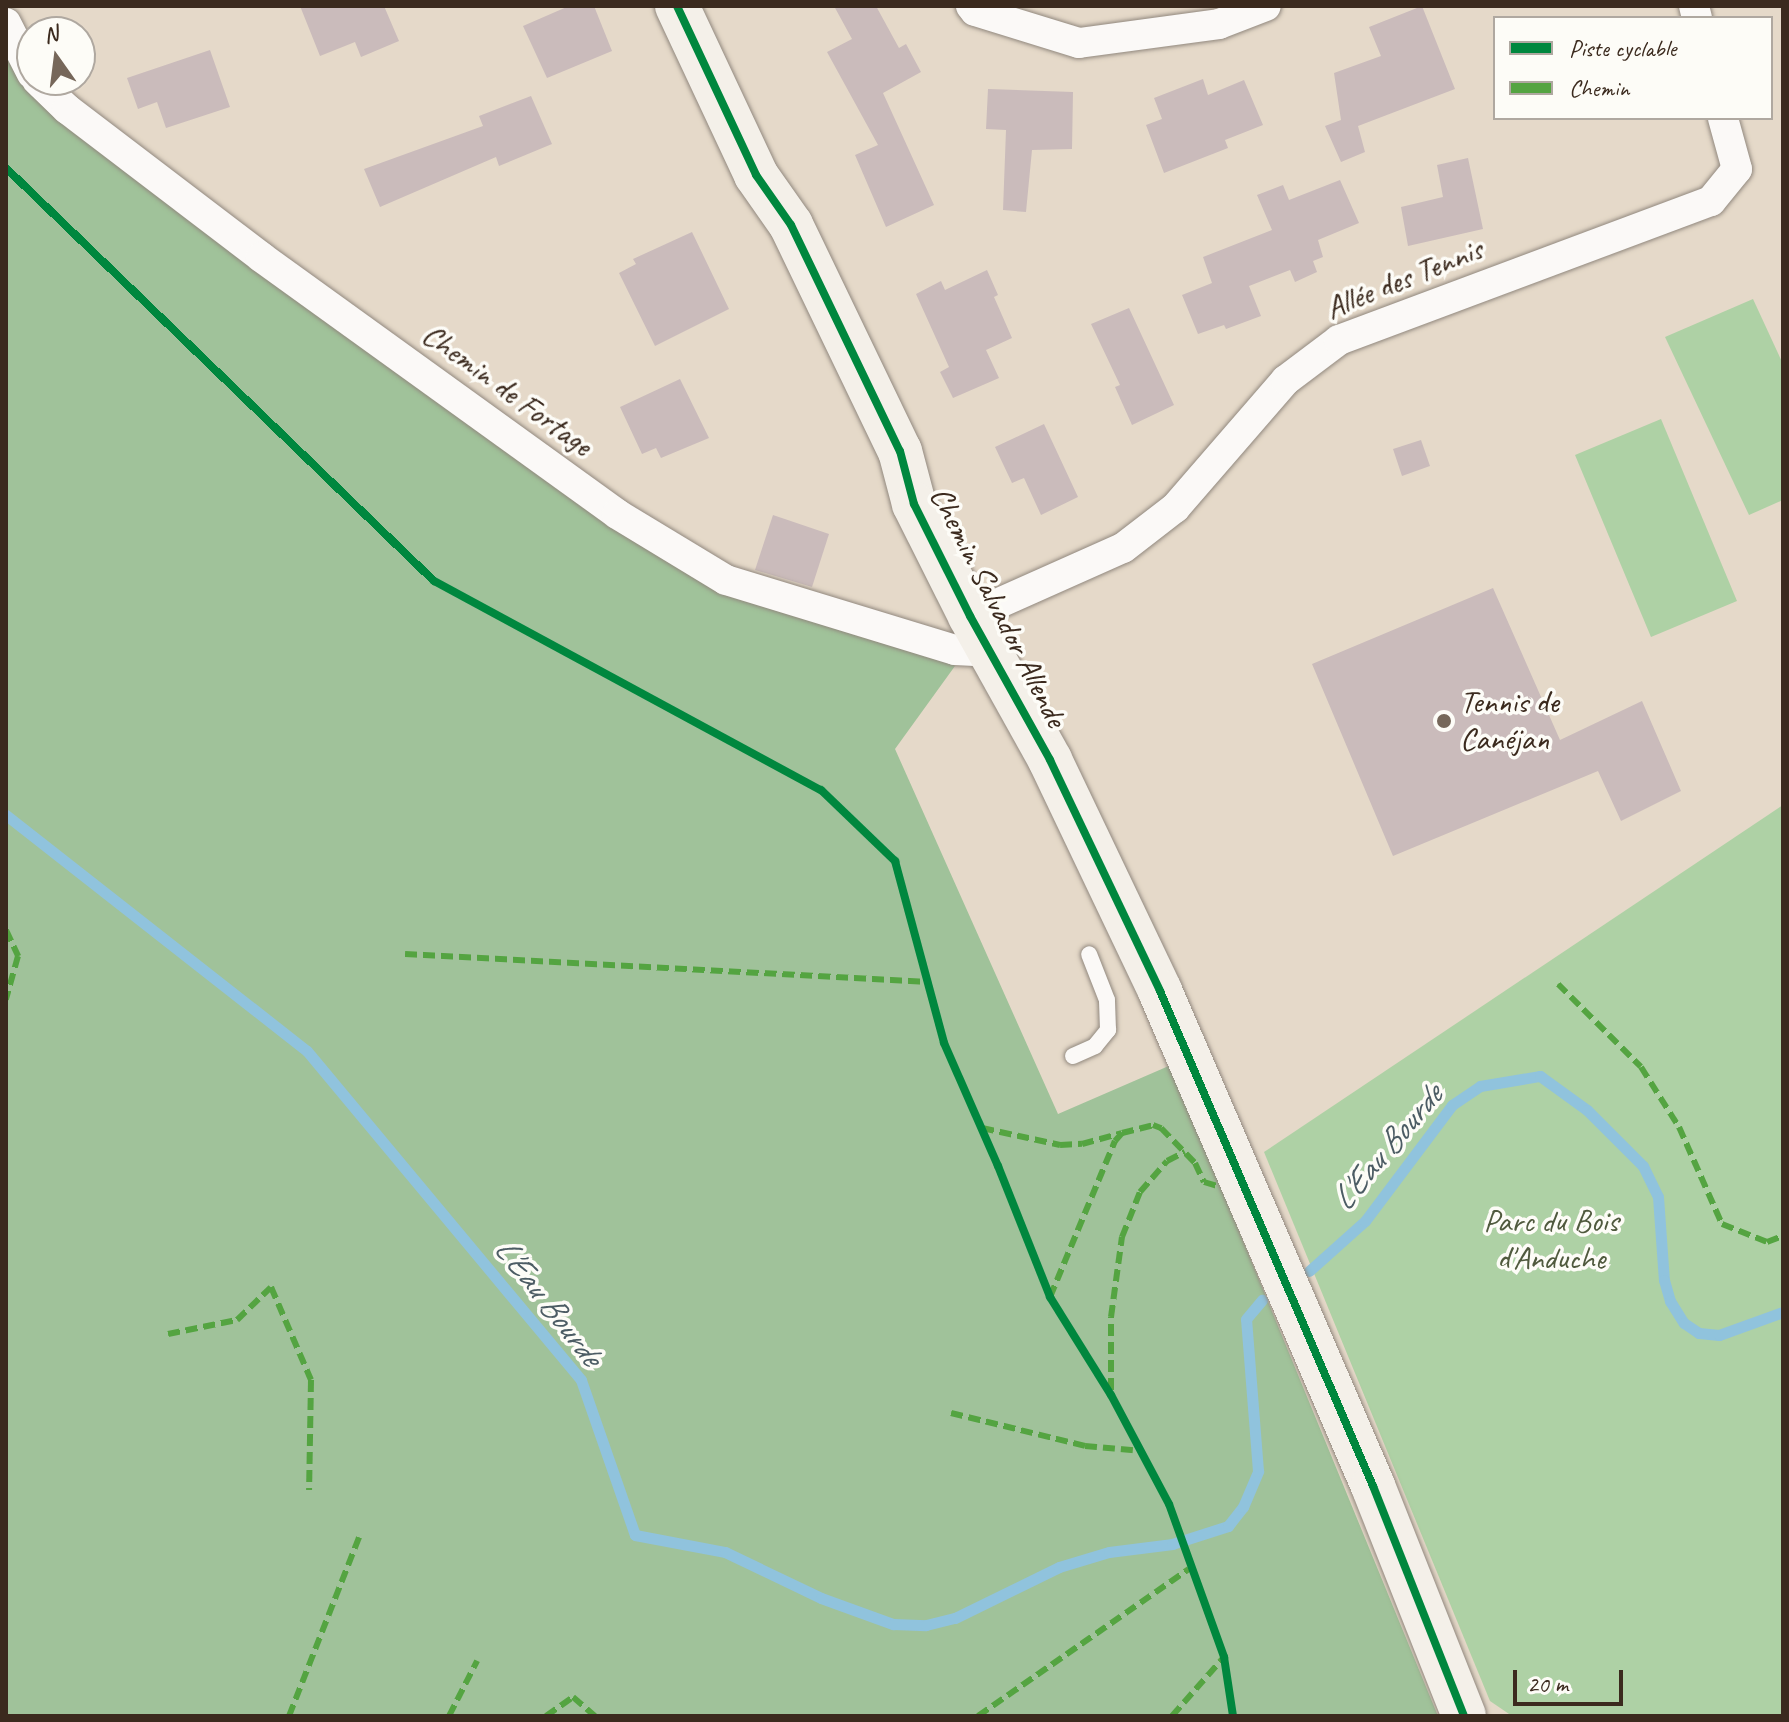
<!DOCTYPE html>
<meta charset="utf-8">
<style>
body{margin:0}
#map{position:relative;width:1789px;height:1722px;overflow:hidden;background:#e5d9c9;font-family:Caveat,sans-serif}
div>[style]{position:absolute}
.green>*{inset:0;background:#aed1a5}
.forest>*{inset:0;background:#a0c29a}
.stream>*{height:11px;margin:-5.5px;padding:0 5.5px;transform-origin:5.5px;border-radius:5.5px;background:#90c3dd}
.building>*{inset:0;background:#cabbbb}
.roads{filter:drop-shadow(0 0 2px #91887e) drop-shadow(0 0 2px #91887e)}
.lane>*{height:16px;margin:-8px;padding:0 8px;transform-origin:8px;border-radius:8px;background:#fbf9f7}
.street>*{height:30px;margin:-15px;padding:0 15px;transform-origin:15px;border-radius:15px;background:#fbf9f7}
.secondary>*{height:44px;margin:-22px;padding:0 22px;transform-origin:22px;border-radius:22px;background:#f4f0e9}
.quiet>*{height:6px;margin-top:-3px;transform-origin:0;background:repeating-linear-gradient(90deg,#54a441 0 12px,transparent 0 18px)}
.cycleway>*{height:8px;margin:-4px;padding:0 4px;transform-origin:4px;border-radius:4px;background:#00873e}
.dots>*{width:22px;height:22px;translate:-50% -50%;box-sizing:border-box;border:4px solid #fdfcf7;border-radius:50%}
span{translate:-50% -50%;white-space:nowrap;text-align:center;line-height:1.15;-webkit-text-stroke:7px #fdfcf7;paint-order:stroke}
.street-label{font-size:32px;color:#3b2a1e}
.poi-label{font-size:32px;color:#3b2a1e}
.left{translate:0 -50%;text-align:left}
.park-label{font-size:32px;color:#505a3e}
.water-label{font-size:34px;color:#4c5c64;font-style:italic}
.frame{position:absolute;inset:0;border:8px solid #3b2a1e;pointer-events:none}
.legend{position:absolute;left:1493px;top:16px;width:280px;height:104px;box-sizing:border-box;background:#fdfcf7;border:2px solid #afa8a0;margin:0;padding:10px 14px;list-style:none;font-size:24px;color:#3b2a1e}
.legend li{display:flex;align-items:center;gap:16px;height:40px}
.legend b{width:40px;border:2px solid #afa8a0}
.north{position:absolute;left:16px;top:16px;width:80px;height:80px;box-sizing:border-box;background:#fdfcf7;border:2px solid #afa8a0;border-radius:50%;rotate:346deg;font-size:22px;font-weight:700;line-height:32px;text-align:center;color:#3b2a1e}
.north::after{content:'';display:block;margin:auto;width:28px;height:36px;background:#76675a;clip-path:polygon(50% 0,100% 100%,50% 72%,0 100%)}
.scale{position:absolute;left:1513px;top:1670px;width:110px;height:36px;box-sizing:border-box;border:4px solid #3b2a1e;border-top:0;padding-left:10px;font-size:24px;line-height:28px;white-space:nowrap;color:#3b2a1e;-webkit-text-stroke:6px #fdfcf7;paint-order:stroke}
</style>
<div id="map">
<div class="green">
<div style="clip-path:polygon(1753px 299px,1783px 364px,1783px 500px,1749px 515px,1665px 337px)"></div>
<div style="clip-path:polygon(1661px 419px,1737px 601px,1651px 637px,1575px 455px)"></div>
<div style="clip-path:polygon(1783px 805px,1783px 1716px,1512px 1716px,1490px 1701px,1264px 1152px)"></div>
</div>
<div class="forest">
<div style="clip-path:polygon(7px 6px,32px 72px,726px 580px,915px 638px,955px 666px,895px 749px,1058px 1114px,1171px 1065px,1438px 1716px,6px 1716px)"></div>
</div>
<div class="stream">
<div style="left:6px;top:815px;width:382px;rotate:38.1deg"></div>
<div style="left:307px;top:1051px;width:428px;rotate:50.2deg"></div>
<div style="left:581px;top:1380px;width:164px;rotate:70.8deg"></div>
<div style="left:635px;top:1535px;width:92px;rotate:10.7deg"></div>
<div style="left:725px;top:1552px;width:106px;rotate:25.6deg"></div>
<div style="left:821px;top:1598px;width:77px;rotate:19.9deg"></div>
<div style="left:893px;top:1624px;width:33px;rotate:2deg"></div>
<div style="left:926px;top:1625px;width:30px;rotate:-14deg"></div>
<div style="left:955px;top:1618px;width:116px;rotate:-26.1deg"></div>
<div style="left:1059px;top:1567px;width:52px;rotate:-16.7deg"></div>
<div style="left:1109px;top:1552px;width:64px;rotate:-7.2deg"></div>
<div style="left:1172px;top:1544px;width:59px;rotate:-17.8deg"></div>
<div style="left:1228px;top:1526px;width:24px;rotate:-52deg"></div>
<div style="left:1243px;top:1507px;width:39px;rotate:-67deg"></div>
<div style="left:1258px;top:1471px;width:152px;rotate:-94.5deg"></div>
<div style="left:1246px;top:1319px;width:25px;rotate:-50deg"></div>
<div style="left:1309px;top:1271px;width:75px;rotate:-41.8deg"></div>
<div style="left:1365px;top:1221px;width:145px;rotate:-53.1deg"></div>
<div style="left:1452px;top:1105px;width:34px;rotate:-34deg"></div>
<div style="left:1480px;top:1086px;width:61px;rotate:-9.5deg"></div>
<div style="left:1540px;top:1076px;width:58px;rotate:35.9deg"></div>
<div style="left:1587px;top:1110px;width:79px;rotate:45deg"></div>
<div style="left:1643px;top:1166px;width:34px;rotate:64deg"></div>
<div style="left:1658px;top:1197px;width:83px;rotate:85.9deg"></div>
<div style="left:1664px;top:1280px;width:22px;rotate:74deg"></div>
<div style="left:1670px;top:1301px;width:26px;rotate:58deg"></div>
<div style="left:1684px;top:1323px;width:18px;rotate:34deg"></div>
<div style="left:1699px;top:1333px;width:20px;rotate:6deg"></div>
<div style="left:1719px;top:1335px;width:68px;rotate:-19.8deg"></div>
</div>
<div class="building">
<div style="clip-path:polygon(300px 6px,384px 6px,399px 41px,361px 57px,355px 42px,320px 56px)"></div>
<div style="clip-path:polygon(569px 6px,594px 6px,612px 51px,547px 78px,523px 26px)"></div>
<div style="clip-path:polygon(834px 6px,876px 6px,899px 48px,906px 44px,921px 72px,883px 93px,934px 205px,886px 227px,855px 155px,878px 145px,827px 52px,852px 39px)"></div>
<div style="clip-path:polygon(1422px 6px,1455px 89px,1358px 126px,1365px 152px,1341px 162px,1325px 126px,1341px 120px,1334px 73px,1381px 56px,1369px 27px)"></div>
<div style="clip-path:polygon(210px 50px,230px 107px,166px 128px,157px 102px,138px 109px,127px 78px)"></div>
<div style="clip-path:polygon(1203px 79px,1208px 95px,1244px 80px,1263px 125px,1225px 140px,1228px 148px,1164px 173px,1146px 125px,1162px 119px,1154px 98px)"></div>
<div style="clip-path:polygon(988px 89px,1073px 92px,1072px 149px,1032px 150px,1026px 212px,1003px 210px,1006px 130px,986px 129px)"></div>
<div style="clip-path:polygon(531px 96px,552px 144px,499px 166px,496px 157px,380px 207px,364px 169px,483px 126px,479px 116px)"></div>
<div style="clip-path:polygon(1468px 158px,1483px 229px,1408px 246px,1401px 207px,1443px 197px,1437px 165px)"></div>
<div style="clip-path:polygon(1340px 180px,1359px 223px,1318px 240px,1323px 257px,1313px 261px,1317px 272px,1295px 282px,1290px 270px,1249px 286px,1261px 316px,1226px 329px,1224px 325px,1198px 334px,1182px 295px,1212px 283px,1203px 257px,1272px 230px,1257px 195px,1283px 185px,1289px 200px)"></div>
<div style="clip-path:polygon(692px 232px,729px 309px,655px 346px,619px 273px,636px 264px,633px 259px)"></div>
<div style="clip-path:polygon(987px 270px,998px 295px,994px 297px,1012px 338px,986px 350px,999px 378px,953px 398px,940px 372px,949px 367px,916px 294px,941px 281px,945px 290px)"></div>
<div style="clip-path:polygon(1129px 308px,1174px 405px,1132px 425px,1115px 387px,1120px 385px,1091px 324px)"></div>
<div style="clip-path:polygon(680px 379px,709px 438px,661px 458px,656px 448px,642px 454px,620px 407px)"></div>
<div style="clip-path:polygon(1044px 424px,1078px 497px,1041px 515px,1024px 478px,1012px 483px,995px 447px)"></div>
<div style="clip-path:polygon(1421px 440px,1430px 466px,1402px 476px,1393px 449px)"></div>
<div style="clip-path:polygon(773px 515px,829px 534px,812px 587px,755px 570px)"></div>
<div style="clip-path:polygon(1493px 588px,1560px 740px,1642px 701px,1681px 791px,1621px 821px,1598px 771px,1393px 856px,1312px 664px)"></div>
</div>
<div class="roads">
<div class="lane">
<div style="left:1073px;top:1056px;width:24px;rotate:-24deg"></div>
<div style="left:1095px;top:1046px;width:21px;rotate:-51deg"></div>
<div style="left:1108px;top:1030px;width:30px;rotate:-92deg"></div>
<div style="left:1107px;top:1000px;width:49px;rotate:-111.4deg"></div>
</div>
<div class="street">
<div style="left:971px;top:6px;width:6px;rotate:51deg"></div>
<div style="left:975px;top:11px;width:109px;rotate:17.1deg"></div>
<div style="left:1079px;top:43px;width:141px;rotate:-7.7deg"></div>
<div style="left:1219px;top:24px;width:50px;rotate:-21deg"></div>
<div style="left:1694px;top:6px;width:12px;rotate:76deg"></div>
<div style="left:6px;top:23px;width:57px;rotate:63deg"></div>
<div style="left:37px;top:80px;width:42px;rotate:44deg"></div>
<div style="left:67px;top:109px;width:244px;rotate:37.3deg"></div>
<div style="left:261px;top:257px;width:439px;rotate:35.8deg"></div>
<div style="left:617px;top:514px;width:127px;rotate:31.2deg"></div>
<div style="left:726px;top:580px;width:239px;rotate:17deg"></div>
<div style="left:955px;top:650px;width:35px;rotate:3deg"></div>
<div style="left:970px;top:616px;width:167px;rotate:-24deg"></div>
<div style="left:1123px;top:548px;width:66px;rotate:-37.6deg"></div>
<div style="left:1175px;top:508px;width:169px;rotate:-49.1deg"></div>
<div style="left:1286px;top:380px;width:66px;rotate:-37deg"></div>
<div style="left:1339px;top:340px;width:397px;rotate:-20.5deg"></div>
<div style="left:1711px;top:201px;width:41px;rotate:-50.9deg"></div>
<div style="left:1737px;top:169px;width:53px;rotate:-105.4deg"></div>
</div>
<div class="secondary">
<div style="left:677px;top:6px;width:187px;rotate:64.9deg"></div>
<div style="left:756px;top:175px;width:61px;rotate:55deg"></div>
<div style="left:791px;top:225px;width:251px;rotate:64.3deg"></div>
<div style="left:900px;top:451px;width:55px;rotate:75.2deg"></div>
<div style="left:914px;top:504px;width:125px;rotate:63.4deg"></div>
<div style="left:970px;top:616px;width:165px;rotate:60.9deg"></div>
<div style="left:1050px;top:760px;width:256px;rotate:64.5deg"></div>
<div style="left:1160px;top:991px;width:539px;rotate:66.72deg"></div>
<div style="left:1373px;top:1486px;width:247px;rotate:68.4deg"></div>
</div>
</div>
<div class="quiet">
<div style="left:6px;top:930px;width:29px;rotate:65deg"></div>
<div style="left:18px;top:956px;width:45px;rotate:105.6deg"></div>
<div style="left:405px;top:954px;width:524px;rotate:3.06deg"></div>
<div style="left:1558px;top:984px;width:117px;rotate:45deg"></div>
<div style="left:1641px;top:1067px;width:71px;rotate:57.7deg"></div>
<div style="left:1679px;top:1127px;width:106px;rotate:66.1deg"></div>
<div style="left:1722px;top:1224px;width:48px;rotate:21.8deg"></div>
<div style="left:1767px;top:1242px;width:17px;rotate:-21deg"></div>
<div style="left:982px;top:1128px;width:80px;rotate:12.3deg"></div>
<div style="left:1060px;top:1145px;width:22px;rotate:-3deg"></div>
<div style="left:1082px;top:1144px;width:41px;rotate:-15.4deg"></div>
<div style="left:1050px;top:1297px;width:169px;rotate:-67.4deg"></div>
<div style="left:1115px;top:1141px;width:11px;rotate:-49deg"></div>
<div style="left:1122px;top:1133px;width:32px;rotate:-14deg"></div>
<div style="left:1153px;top:1125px;width:9px;rotate:21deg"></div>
<div style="left:1161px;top:1128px;width:49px;rotate:45.8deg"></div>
<div style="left:1195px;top:1163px;width:21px;rotate:65deg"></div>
<div style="left:1204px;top:1182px;width:17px;rotate:17deg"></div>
<div style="left:168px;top:1334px;width:70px;rotate:-11.5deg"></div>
<div style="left:237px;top:1320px;width:47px;rotate:-44.1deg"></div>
<div style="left:271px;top:1287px;width:101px;rotate:66.7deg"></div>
<div style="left:311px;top:1380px;width:110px;rotate:91deg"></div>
<div style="left:1111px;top:1390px;width:73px;rotate:-90deg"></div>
<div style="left:1111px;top:1317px;width:81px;rotate:-82.2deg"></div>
<div style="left:1122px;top:1237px;width:48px;rotate:-68.2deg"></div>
<div style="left:1140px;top:1192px;width:41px;rotate:-48.9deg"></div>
<div style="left:1167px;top:1161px;width:20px;rotate:-27deg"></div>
<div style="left:951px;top:1413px;width:138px;rotate:13.8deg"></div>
<div style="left:1085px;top:1446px;width:58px;rotate:4.9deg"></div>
<div style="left:289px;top:1716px;width:192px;rotate:-68.6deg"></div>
<div style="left:449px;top:1716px;width:62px;rotate:-63deg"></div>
<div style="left:546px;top:1716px;width:33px;rotate:-35deg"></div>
<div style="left:573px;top:1697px;width:29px;rotate:41deg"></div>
<div style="left:978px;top:1716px;width:257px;rotate:-34.9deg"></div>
<div style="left:1172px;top:1716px;width:79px;rotate:-48.6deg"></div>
</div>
<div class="cycleway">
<div style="left:677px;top:6px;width:187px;rotate:64.9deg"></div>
<div style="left:756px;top:175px;width:61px;rotate:55deg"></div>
<div style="left:791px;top:225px;width:251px;rotate:64.3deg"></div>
<div style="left:900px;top:451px;width:55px;rotate:75.2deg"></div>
<div style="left:914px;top:504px;width:125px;rotate:63.4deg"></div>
<div style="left:970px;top:616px;width:165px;rotate:60.9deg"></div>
<div style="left:1050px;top:760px;width:256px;rotate:64.5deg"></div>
<div style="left:1160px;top:991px;width:539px;rotate:66.72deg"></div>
<div style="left:1373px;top:1486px;width:247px;rotate:68.4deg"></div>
<div style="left:6px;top:168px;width:595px;rotate:43.98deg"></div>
<div style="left:434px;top:581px;width:440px;rotate:28.4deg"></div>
<div style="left:821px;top:790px;width:103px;rotate:43.8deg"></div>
<div style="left:895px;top:861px;width:188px;rotate:74.9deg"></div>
<div style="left:944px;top:1043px;width:134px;rotate:66.3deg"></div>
<div style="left:998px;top:1166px;width:141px;rotate:68.3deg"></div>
<div style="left:1050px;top:1297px;width:115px;rotate:58.1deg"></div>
<div style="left:1111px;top:1395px;width:123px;rotate:62deg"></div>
<div style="left:1169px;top:1504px;width:163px;rotate:70.2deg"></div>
<div style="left:1224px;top:1657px;width:60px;rotate:81.3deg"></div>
</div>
<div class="dots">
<div style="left:1444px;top:721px;background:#76675a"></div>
</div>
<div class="street-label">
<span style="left:1404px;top:279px;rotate:-22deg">Allée des Tennis</span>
<span style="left:507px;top:390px;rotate:36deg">Chemin de Fortage</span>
<span style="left:998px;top:607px;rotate:63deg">Chemin Salvador Allende</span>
</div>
<div class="poi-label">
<span class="left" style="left:1460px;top:721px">Tennis de<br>Canéjan</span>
</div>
<div class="park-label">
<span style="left:1551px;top:1240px">Parc du Bois<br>d'Anduche</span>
</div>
<div class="water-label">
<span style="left:1386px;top:1147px;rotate:-50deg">L'Eau Bourde</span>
<span style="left:549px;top:1301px;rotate:52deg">L'Eau Bourde</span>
</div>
<div class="frame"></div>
<ul class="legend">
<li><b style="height:10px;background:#00873e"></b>Piste cyclable</li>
<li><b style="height:10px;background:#54a441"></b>Chemin</li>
</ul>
<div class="north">N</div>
<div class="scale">20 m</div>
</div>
